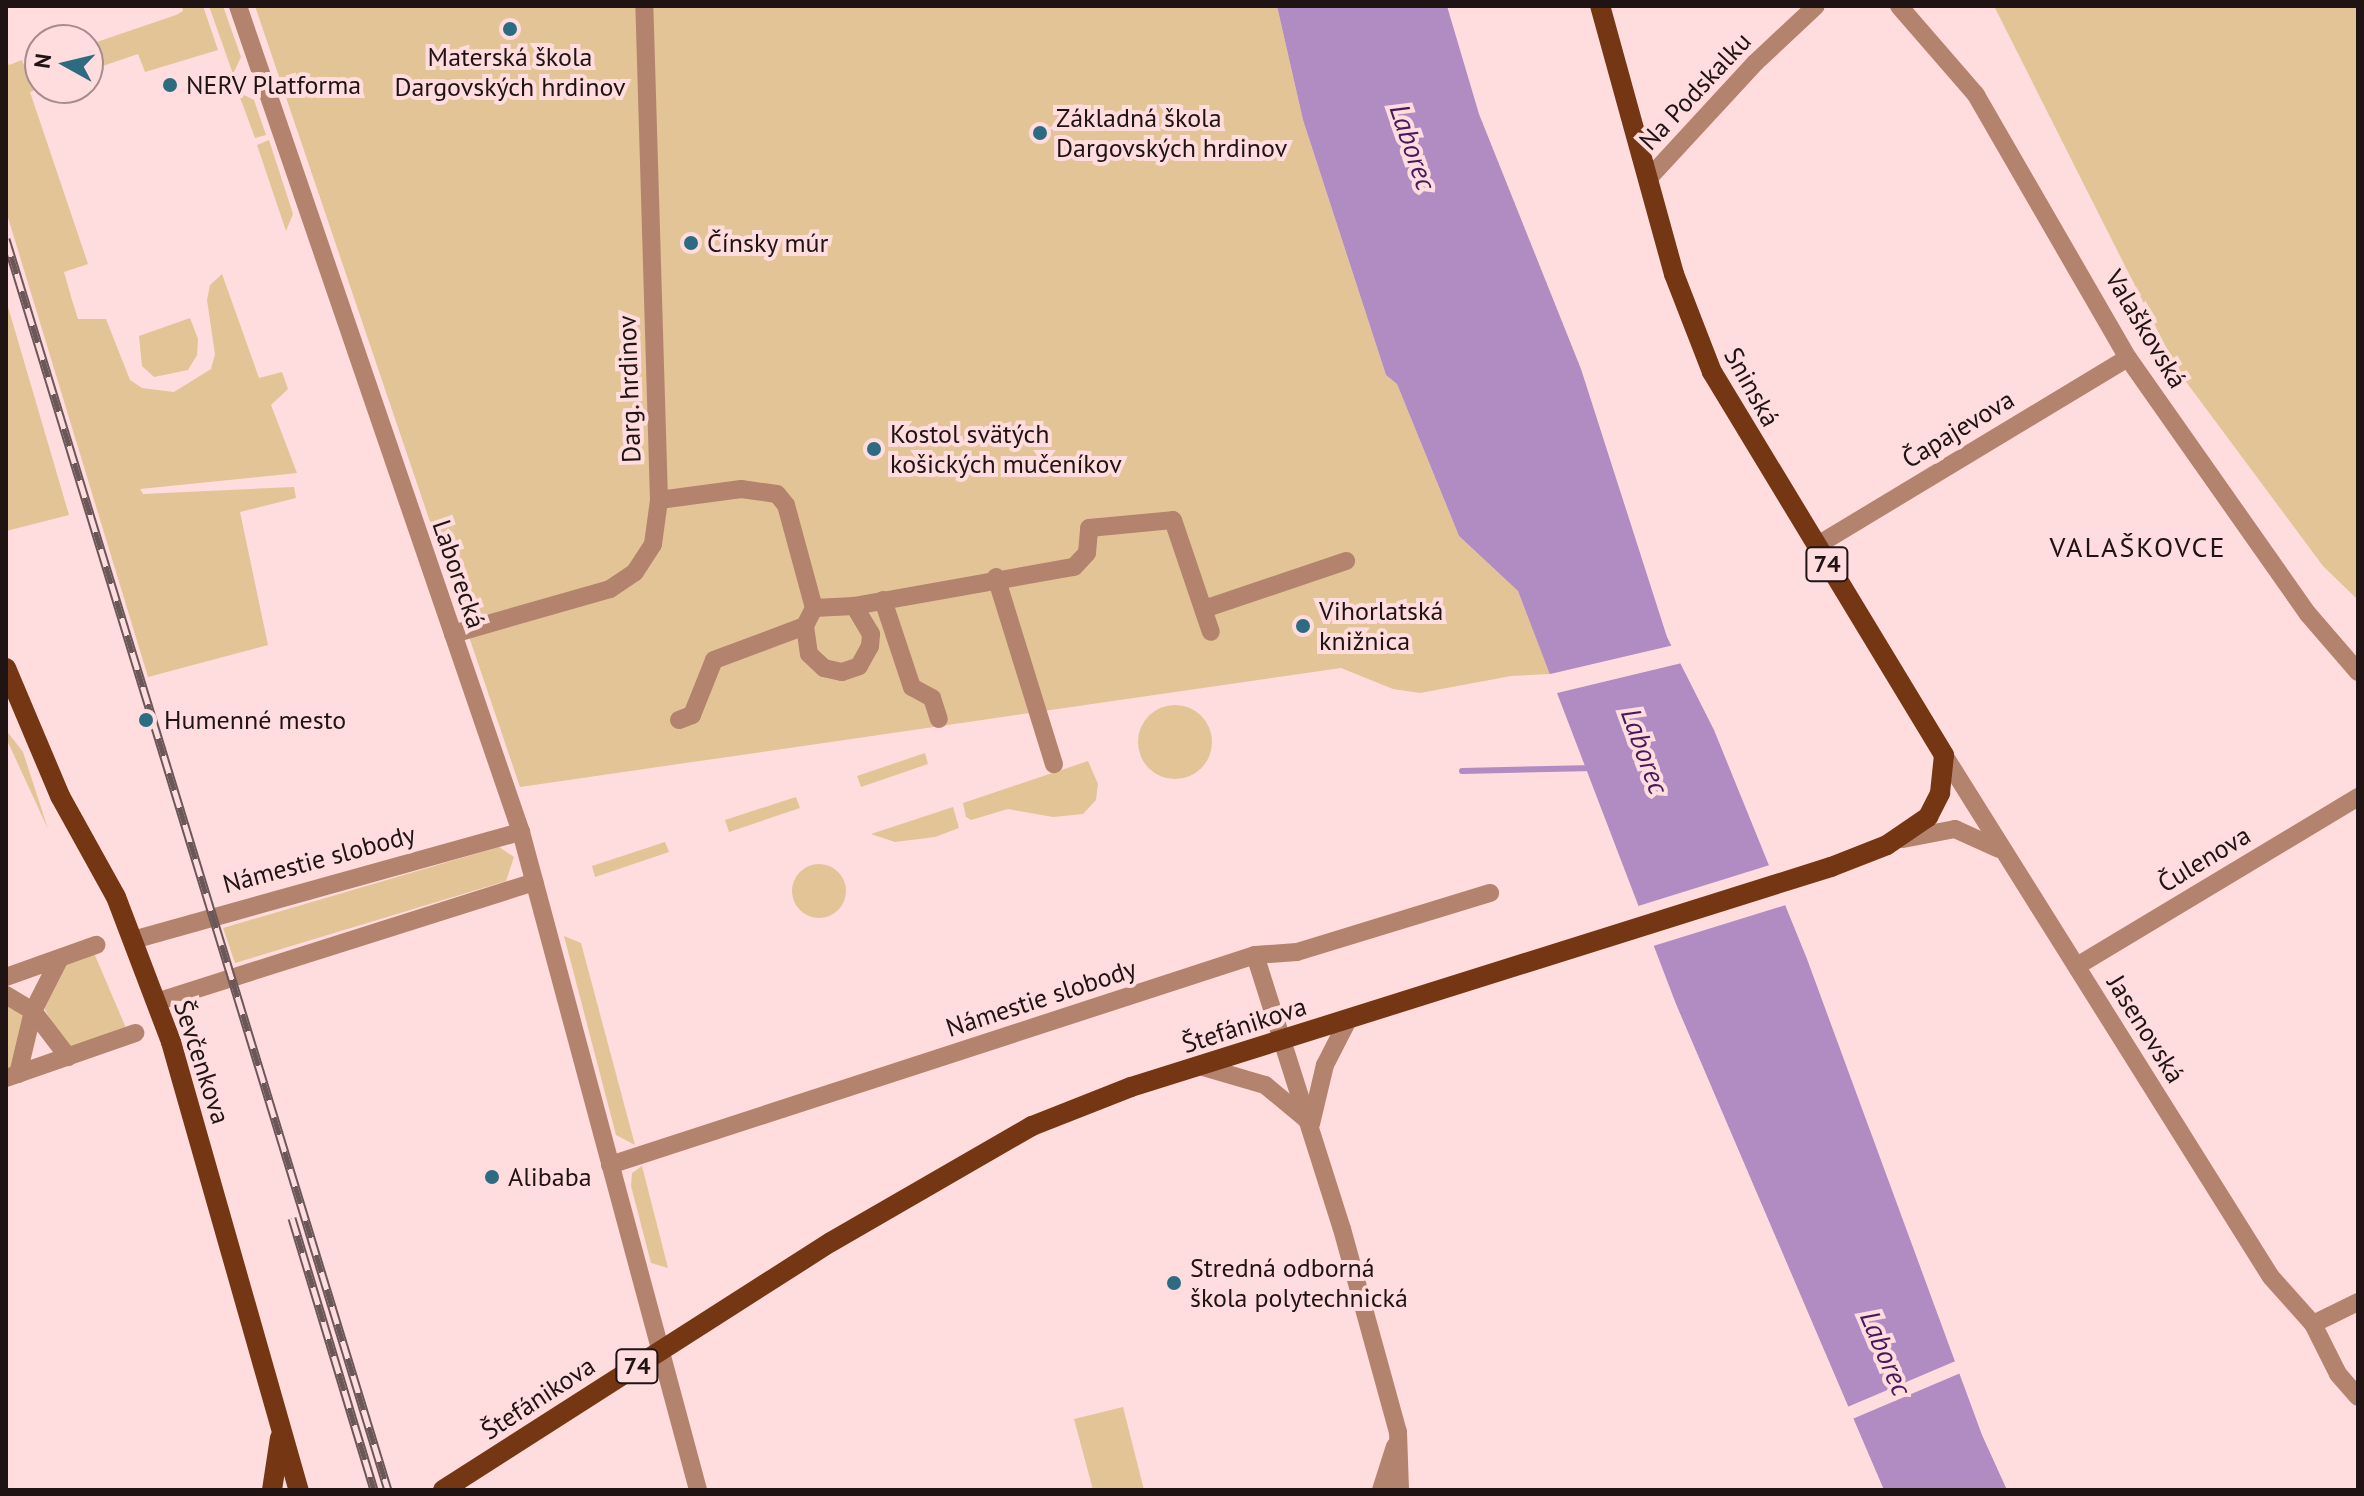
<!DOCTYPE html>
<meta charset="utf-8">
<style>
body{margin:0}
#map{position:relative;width:2364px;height:1496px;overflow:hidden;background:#ffdcdd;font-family:"PT Sans",sans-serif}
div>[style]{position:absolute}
.green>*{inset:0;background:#e3c497}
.round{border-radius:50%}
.water>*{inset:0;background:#b08cc3}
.pier>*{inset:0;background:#ffdcdd}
.stream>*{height:6px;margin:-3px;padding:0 3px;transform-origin:3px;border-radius:3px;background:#b08cc3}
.minor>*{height:18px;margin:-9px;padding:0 9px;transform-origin:9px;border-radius:9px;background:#b3836e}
.major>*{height:20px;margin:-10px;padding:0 10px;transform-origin:10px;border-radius:10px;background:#753613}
.rail>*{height:9px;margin-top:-4.5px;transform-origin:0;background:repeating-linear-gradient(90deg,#ffdcdd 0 18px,#6b5758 0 36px);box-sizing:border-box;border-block:2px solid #6b5758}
.dots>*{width:22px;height:22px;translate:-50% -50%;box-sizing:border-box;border:4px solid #ffdcdd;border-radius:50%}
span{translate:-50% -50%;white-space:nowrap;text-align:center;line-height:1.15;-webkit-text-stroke:8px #ffdcdd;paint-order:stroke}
.shield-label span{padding:2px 6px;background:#ffdcdd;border:2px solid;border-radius:6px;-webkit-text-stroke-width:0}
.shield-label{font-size:24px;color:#1f1314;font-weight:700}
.poi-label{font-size:26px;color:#1f1314}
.left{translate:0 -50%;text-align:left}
.street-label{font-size:26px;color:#1f1314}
.water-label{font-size:28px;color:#47195b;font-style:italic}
.neighbourhood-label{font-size:28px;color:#1f1314;letter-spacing:2px}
.frame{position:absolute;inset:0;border:8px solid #1f1314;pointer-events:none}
.north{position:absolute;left:24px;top:24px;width:80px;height:80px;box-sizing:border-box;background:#ffdcdd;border:2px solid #a58c8d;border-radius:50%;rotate:278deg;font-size:22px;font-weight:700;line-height:32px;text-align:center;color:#1f1314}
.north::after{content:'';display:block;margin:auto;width:28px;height:36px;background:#2c6b80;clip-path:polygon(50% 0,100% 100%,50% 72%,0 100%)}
</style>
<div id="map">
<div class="green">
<div style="clip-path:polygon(182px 6px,203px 6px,218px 50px,145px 72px,138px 54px,88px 71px,88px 45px,176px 15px,183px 11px)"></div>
<div style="clip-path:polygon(209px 6px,223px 6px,241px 57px,233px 74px)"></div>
<div style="clip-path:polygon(255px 6px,1277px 6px,1303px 120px,1386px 375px,1397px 384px,1459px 536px,1518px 591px,1550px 674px,1511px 676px,1420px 693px,1393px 689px,1341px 668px,520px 787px)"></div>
<div style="clip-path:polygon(1994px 6px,2358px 6px,2358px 600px,2323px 566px,2178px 371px)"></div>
<div style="clip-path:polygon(6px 58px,9px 65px,22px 60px,25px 68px,40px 63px,40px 88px,30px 92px,88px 264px,64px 272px,72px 300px,78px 319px,106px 319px,130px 380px,142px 388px,174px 392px,211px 369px,215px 354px,207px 300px,210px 285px,222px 274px,259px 378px,282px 372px,288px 389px,271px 405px,297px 473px,140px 489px,143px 494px,294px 487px,296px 498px,240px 512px,268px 645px,148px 677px,6px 211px)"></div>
<div style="clip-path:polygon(238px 92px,254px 100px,266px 135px,255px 138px)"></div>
<div style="clip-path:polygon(269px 140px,293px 214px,286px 231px,257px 145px)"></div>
<div style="clip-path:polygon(6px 300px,69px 515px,6px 531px)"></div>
<div style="clip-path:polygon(190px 318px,198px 339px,197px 355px,188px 370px,154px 377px,142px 366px,139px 336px)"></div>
<div class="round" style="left:1138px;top:705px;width:74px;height:74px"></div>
<div style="clip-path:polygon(6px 730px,23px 752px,48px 829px,6px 738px)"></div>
<div style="clip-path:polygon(925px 753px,928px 764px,861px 787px,857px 776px)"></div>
<div style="clip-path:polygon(1088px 761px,1098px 784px,1096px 800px,1083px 814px,1053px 817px,1008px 809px,971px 820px,966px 817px,963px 803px)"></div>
<div style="clip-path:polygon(796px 797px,800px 808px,729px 832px,725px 820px)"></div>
<div style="clip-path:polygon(953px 807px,959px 828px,935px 837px,895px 842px,871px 834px)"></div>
<div style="clip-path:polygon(665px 842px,669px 852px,595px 877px,592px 866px)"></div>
<div style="clip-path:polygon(499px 847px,514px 857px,506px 881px,235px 963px,223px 928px)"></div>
<div class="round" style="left:792px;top:864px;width:54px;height:54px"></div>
<div style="clip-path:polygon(564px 936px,581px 943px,635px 1145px,616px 1135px)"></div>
<div style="clip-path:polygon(94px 953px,126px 1028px,67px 1049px,44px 1008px,60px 966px)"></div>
<div style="clip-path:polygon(6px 1000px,24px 1017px,16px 1067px,6px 1069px)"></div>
<div style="clip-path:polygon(642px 1166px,668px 1268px,651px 1263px,631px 1186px,632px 1173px)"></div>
<div style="clip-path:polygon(1123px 1407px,1144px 1490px,1093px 1490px,1074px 1419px)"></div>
</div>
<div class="water">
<div style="clip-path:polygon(1277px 6px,1447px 6px,1479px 114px,1581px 369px,1667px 637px,1714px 730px,1807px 959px,1982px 1435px,2007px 1490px,1884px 1490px,1676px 1004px,1518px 591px,1459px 536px,1397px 384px,1386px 375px,1303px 120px)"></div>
</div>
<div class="pier">
<div style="clip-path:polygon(1674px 645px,1682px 663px,1553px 694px,1546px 675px)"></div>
<div style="clip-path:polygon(1773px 864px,1789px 904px,1650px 947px,1635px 907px)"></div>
<div style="clip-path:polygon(1958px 1360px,1963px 1372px,1850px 1420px,1845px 1408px)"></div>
</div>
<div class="stream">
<div style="left:1462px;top:771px;width:132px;rotate:-1.3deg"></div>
</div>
<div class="minor">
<div style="left:238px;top:6px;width:873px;rotate:71.09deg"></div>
<div style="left:521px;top:832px;width:681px;rotate:74.94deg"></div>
<div style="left:1899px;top:6px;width:118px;rotate:49.1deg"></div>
<div style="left:1976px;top:95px;width:304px;rotate:60deg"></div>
<div style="left:2128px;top:358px;width:313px;rotate:54.9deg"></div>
<div style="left:2308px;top:614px;width:77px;rotate:49.2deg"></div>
<div style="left:1648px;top:179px;width:158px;rotate:-47.3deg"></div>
<div style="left:1755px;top:63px;width:83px;rotate:-43.1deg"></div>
<div style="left:659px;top:500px;width:83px;rotate:-7.6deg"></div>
<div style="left:741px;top:489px;width:36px;rotate:8deg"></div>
<div style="left:777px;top:494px;width:14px;rotate:51deg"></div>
<div style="left:786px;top:505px;width:107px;rotate:74.8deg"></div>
<div style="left:814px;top:608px;width:40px;rotate:-2.9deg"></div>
<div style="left:854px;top:606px;width:223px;rotate:-10.1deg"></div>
<div style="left:1074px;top:567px;width:19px;rotate:-47deg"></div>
<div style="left:1087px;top:553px;width:25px;rotate:-85deg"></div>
<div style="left:1089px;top:528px;width:84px;rotate:-5.4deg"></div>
<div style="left:1173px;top:520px;width:118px;rotate:71.3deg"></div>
<div style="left:1816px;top:546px;width:364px;rotate:-31.1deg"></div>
<div style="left:996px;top:577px;width:196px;rotate:72.8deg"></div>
<div style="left:883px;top:600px;width:92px;rotate:71.6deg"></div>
<div style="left:912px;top:687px;width:23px;rotate:29deg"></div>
<div style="left:932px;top:698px;width:22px;rotate:72deg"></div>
<div style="left:814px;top:608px;width:20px;rotate:117deg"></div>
<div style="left:805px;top:626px;width:28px;rotate:82deg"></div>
<div style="left:809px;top:654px;width:21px;rotate:43deg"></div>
<div style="left:824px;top:668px;width:18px;rotate:13deg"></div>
<div style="left:842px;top:672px;width:18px;rotate:-19deg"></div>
<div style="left:859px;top:666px;width:23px;rotate:-61deg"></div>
<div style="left:870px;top:646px;width:12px;rotate:-85deg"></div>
<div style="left:871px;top:634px;width:33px;rotate:-121deg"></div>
<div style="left:1204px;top:609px;width:150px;rotate:-18.7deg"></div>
<div style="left:453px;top:634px;width:163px;rotate:-16deg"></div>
<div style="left:610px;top:589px;width:30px;rotate:-34deg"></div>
<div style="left:635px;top:572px;width:33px;rotate:-57deg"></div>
<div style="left:653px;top:544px;width:44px;rotate:-82.2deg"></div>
<div style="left:659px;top:500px;width:494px;rotate:-91.7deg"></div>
<div style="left:679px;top:720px;width:14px;rotate:-21deg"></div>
<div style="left:692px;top:715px;width:59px;rotate:-68.2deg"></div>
<div style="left:714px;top:660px;width:97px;rotate:-20.5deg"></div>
<div style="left:1944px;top:755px;width:616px;rotate:57.94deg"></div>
<div style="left:2271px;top:1277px;width:63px;rotate:48.2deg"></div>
<div style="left:2313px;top:1324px;width:56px;rotate:63.4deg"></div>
<div style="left:2338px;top:1374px;width:30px;rotate:49deg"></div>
<div style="left:1903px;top:839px;width:53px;rotate:-10.9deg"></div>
<div style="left:1955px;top:829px;width:48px;rotate:24.4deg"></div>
<div style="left:133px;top:940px;width:403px;rotate:-15.6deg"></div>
<div style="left:1255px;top:955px;width:287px;rotate:72.4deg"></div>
<div style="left:1342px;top:1229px;width:211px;rotate:74.6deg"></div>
<div style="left:1398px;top:1432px;width:58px;rotate:88deg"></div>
<div style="left:2077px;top:966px;width:328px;rotate:-31deg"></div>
<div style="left:6px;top:977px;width:96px;rotate:-19.6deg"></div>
<div style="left:6px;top:995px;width:31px;rotate:31deg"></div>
<div style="left:33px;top:1011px;width:58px;rotate:52.7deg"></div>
<div style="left:156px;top:1002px;width:397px;rotate:-17.6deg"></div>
<div style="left:1200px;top:1066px;width:68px;rotate:16.3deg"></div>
<div style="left:1265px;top:1085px;width:53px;rotate:39.7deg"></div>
<div style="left:18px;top:1074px;width:65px;rotate:-76.6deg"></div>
<div style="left:33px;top:1011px;width:59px;rotate:-63deg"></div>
<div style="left:6px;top:1078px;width:137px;rotate:-19.2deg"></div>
<div style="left:1311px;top:1124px;width:61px;rotate:-76.7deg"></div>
<div style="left:1325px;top:1065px;width:51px;rotate:-62.9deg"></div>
<div style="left:610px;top:1165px;width:678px;rotate:-18.03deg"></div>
<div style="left:1255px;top:955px;width:42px;rotate:-4.1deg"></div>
<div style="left:1297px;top:952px;width:202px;rotate:-17deg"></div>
<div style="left:2313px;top:1324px;width:50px;rotate:-26.1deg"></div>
<div style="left:1381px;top:1490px;width:46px;rotate:-72.3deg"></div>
</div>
<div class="major">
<div style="left:6px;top:668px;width:139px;rotate:67.1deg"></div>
<div style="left:60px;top:796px;width:115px;rotate:61deg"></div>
<div style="left:116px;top:897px;width:155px;rotate:69.2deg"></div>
<div style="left:171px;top:1042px;width:466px;rotate:74.1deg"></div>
<div style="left:272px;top:1490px;width:53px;rotate:-81.3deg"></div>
<div style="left:443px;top:1490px;width:460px;rotate:-32.6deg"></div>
<div style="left:831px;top:1242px;width:232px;rotate:-30deg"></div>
<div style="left:1032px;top:1126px;width:106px;rotate:-21.5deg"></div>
<div style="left:1131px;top:1087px;width:734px;rotate:-17.45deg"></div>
<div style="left:1831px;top:867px;width:60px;rotate:-21.4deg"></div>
<div style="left:1887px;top:845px;width:50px;rotate:-34.3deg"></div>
<div style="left:1928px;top:817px;width:27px;rotate:-63deg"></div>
<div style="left:1940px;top:793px;width:38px;rotate:-84deg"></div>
<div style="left:1944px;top:755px;width:448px;rotate:-121.2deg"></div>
<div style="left:1712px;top:372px;width:105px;rotate:-111.2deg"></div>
<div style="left:1674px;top:274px;width:278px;rotate:-105.4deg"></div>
</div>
<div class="rail">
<div style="left:6px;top:239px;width:1308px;rotate:73.02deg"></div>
<div style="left:292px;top:1218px;width:284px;rotate:73.2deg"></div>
</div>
<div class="dots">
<div style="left:510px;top:29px;background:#2c6b80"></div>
<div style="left:170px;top:85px;background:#2c6b80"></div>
<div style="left:1040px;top:133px;background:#2c6b80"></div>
<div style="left:691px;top:243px;background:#2c6b80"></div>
<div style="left:874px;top:449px;background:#2c6b80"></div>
<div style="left:1303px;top:626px;background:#2c6b80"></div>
<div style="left:146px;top:720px;background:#2c6b80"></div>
<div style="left:492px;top:1177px;background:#2c6b80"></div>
<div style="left:1174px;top:1283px;background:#2c6b80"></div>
</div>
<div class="shield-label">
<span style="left:1827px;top:564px">74</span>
<span style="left:637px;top:1366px">74</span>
</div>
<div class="poi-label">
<span style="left:510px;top:72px">Materská škola<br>Dargovských hrdinov</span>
<span class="left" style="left:186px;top:85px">NERV Platforma</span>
<span class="left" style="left:1056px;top:133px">Základná škola<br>Dargovských hrdinov</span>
<span class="left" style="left:707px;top:243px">Čínsky múr</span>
<span class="left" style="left:890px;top:449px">Kostol svätých<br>košických mučeníkov</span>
<span class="left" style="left:1319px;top:626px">Vihorlatská<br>knižnica</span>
<span class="left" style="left:164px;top:720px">Humenné mesto</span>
<span class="left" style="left:508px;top:1177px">Alibaba</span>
<span class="left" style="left:1190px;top:1283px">Stredná odborná<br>škola polytechnická</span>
</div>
<div class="street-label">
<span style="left:1695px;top:91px;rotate:-47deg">Na Podskalku</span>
<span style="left:2146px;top:329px;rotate:59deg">Valaškovská</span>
<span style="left:1752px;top:387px;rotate:61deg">Sninská</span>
<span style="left:629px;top:389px;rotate:-92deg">Darg. hrdinov</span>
<span style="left:1958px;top:429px;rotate:-31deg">Čapajevova</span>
<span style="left:459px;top:574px;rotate:71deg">Laborecká</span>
<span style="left:319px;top:859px;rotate:-15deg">Námestie slobody</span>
<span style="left:2204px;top:859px;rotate:-31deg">Čulenova</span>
<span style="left:1041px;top:998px;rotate:-18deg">Námestie slobody</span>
<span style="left:1244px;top:1025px;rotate:-18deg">Štefánikova</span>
<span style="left:2146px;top:1029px;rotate:58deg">Jasenovská</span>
<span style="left:202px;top:1062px;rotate:72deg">Ševčenkova</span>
<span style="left:538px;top:1398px;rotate:-33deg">Štefánikova</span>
</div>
<div class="water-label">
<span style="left:1413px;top:147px;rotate:71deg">Laborec</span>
<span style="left:1645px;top:751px;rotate:70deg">Laborec</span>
<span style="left:1886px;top:1353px;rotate:67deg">Laborec</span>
</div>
<div class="neighbourhood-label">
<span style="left:2138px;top:547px">VALAŠKOVCE</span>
</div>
<div class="frame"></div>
<div class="north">N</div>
</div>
